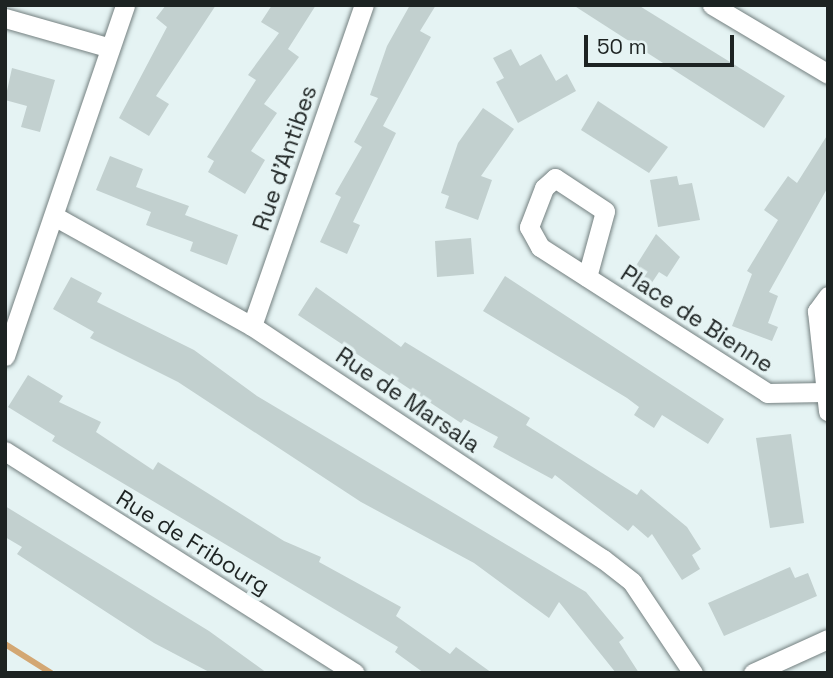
<!DOCTYPE html>
<style>
body{margin:0}
#map{position:relative;width:833px;height:678px;overflow:hidden;background:#e5f3f3;font-family:"Space Grotesk",sans-serif}
div>[style]{position:absolute}
.stream>*{height:6px;margin:-3px;padding:0 3px;transform-origin:3px;border-radius:3px;background:#d3a773}
.building>*{inset:0;background:#c2d0cf}
.roads{filter:drop-shadow(0 0 2px #748080) drop-shadow(0 0 2px #748080)}
.street>*{height:19px;margin:-9.5px;padding:0 9.5px;transform-origin:9.5px;border-radius:9.5px;background:#fff}
span{translate:-50% -50%;white-space:nowrap;text-align:center;line-height:1.15;-webkit-text-stroke:7px #e5f3f3;paint-order:stroke}
.street-label{font-size:23px;color:#1d2322}
.frame{position:absolute;inset:0;border:7px solid #1d2322;pointer-events:none}
.scale{position:absolute;left:584px;top:35px;width:150px;height:32px;box-sizing:border-box;border:4px solid #1d2322;border-top:0;padding-left:9px;font-size:21px;line-height:24px;white-space:nowrap;color:#1d2322;-webkit-text-stroke:5px #e5f3f3;paint-order:stroke}
</style>
<div id="map">
<div class="stream">
<div style="left:5px;top:644px;width:54px;rotate:32.2deg"></div>
</div>
<div class="building">
<div style="clip-path:polygon(166px 5px,216px 5px,156px 96px,169px 104px,149px 136px,119px 118px,167px 27px,156px 18px)"></div>
<div style="clip-path:polygon(272px 5px,316px 5px,288px 49px,299px 57px,264px 104px,277px 113px,251px 151px,265px 160px,245px 194px,208px 172px,214px 161px,207px 157px,256px 80px,248px 75px,279px 33px,261px 22px)"></div>
<div style="clip-path:polygon(410px 5px,436px 5px,420px 31px,431px 37px,383px 126px,396px 133px,353px 222px,360px 225px,347px 254px,320px 242px,341px 197px,335px 194px,362px 147px,354px 142px,378px 98px,370px 95px,387px 46px)"></div>
<div style="clip-path:polygon(573px 5px,638px 5px,785px 96px,764px 128px)"></div>
<div style="clip-path:polygon(511px 49px,520px 66px,541px 54px,556px 81px,567px 74px,576px 91px,518px 123px,496px 82px,504px 78px,493px 58px)"></div>
<div style="clip-path:polygon(12px 68px,55px 80px,40px 132px,21px 127px,27px 106px,5px 100px)"></div>
<div style="clip-path:polygon(598px 101px,668px 147px,649px 173px,581px 130px)"></div>
<div style="clip-path:polygon(483px 108px,514px 129px,481px 176px,492px 180px,478px 220px,445px 208px,449px 196px,441px 193px,458px 143px)"></div>
<div style="clip-path:polygon(828px 134px,828px 187px,769px 292px,778px 296px,768px 323px,778px 327px,772px 341px,732px 326px,752px 274px,747px 271px,778px 220px,764px 210px,788px 176px,797px 183px)"></div>
<div style="clip-path:polygon(110px 156px,143px 169px,136px 187px,189px 206px,185px 215px,238px 235px,227px 265px,190px 251px,193px 242px,146px 225px,151px 212px,96px 190px)"></div>
<div style="clip-path:polygon(677px 176px,679px 185px,692px 183px,700px 220px,658px 227px,650px 180px)"></div>
<div style="clip-path:polygon(656px 234px,680px 257px,667px 277px,659px 272px,651px 284px,632px 272px)"></div>
<div style="clip-path:polygon(471px 238px,474px 274px,437px 277px,435px 241px)"></div>
<div style="clip-path:polygon(505px 276px,724px 419px,708px 444px,662px 415px,654px 428px,634px 415px,639px 407px,627px 398px,483px 311px)"></div>
<div style="clip-path:polygon(71px 277px,102px 293px,97px 302px,194px 350px,257px 396px,586px 592px,624px 638px,619px 642px,639px 673px,616px 673px,559px 602px,549px 618px,474px 563px,361px 502px,178px 382px,90px 338px,94px 332px,53px 309px)"></div>
<div style="clip-path:polygon(316px 287px,401px 347px,405px 342px,530px 418px,526px 425px,637px 495px,641px 489px,687px 527px,701px 549px,692px 555px,700px 569px,682px 580px,652px 534px,648px 538px,633px 525px,628px 531px,555px 475px,552px 479px,493px 447px,498px 437px,464px 419px,461px 423px,298px 315px)"></div>
<div style="clip-path:polygon(28px 375px,63px 396px,59px 402px,101px 422px,96px 432px,153px 470px,158px 462px,284px 541px,321px 557px,319px 562px,401px 607px,396px 616px,450px 654px,456px 647px,492px 673px,424px 673px,395px 652px,398px 647px,52px 441px,55px 436px,8px 407px)"></div>
<div style="clip-path:polygon(791px 434px,804px 523px,770px 528px,756px 438px)"></div>
<div style="clip-path:polygon(5px 506px,209px 631px,267px 673px,211px 673px,154px 643px,17px 554px,22px 547px,5px 537px)"></div>
<div style="clip-path:polygon(790px 567px,795px 578px,808px 573px,817px 596px,724px 636px,708px 603px)"></div>
</div>
<div class="roads">
<div class="street">
<div style="left:712px;top:5px;width:135px;rotate:30.7deg"></div>
<div style="left:5px;top:18px;width:109px;rotate:15.9deg"></div>
<div style="left:54px;top:216px;width:227px;rotate:29.1deg"></div>
<div style="left:252px;top:326px;width:421px;rotate:33.6deg"></div>
<div style="left:603px;top:559px;width:37px;rotate:38deg"></div>
<div style="left:632px;top:582px;width:110px;rotate:56.2deg"></div>
<div style="left:587px;top:277px;width:68px;rotate:-74.7deg"></div>
<div style="left:605px;top:211px;width:60px;rotate:-146.6deg"></div>
<div style="left:555px;top:178px;width:15px;rotate:138deg"></div>
<div style="left:544px;top:188px;width:42px;rotate:111deg"></div>
<div style="left:529px;top:227px;width:23px;rotate:61deg"></div>
<div style="left:540px;top:247px;width:270px;rotate:32.7deg"></div>
<div style="left:767px;top:393px;width:58px;rotate:-1deg"></div>
<div style="left:828px;top:296px;width:19px;rotate:126deg"></div>
<div style="left:817px;top:311px;width:101px;rotate:83.7deg"></div>
<div style="left:252px;top:326px;width:340px;rotate:-70.8deg"></div>
<div style="left:5px;top:356px;width:371px;rotate:-71.1deg"></div>
<div style="left:5px;top:451px;width:414px;rotate:32.4deg"></div>
<div style="left:753px;top:673px;width:82px;rotate:-24.4deg"></div>
</div>
</div>
<div class="street-label">
<span style="left:285px;top:158px;rotate:-71deg">Rue d'Antibes</span>
<span style="left:697px;top:319px;rotate:33deg">Place de Bienne</span>
<span style="left:408px;top:400px;rotate:34deg">Rue de Marsala</span>
<span style="left:193px;top:542px;rotate:32deg">Rue de Fribourg</span>
</div>
<div class="frame"></div>
<div class="scale">50 m</div>
</div>
